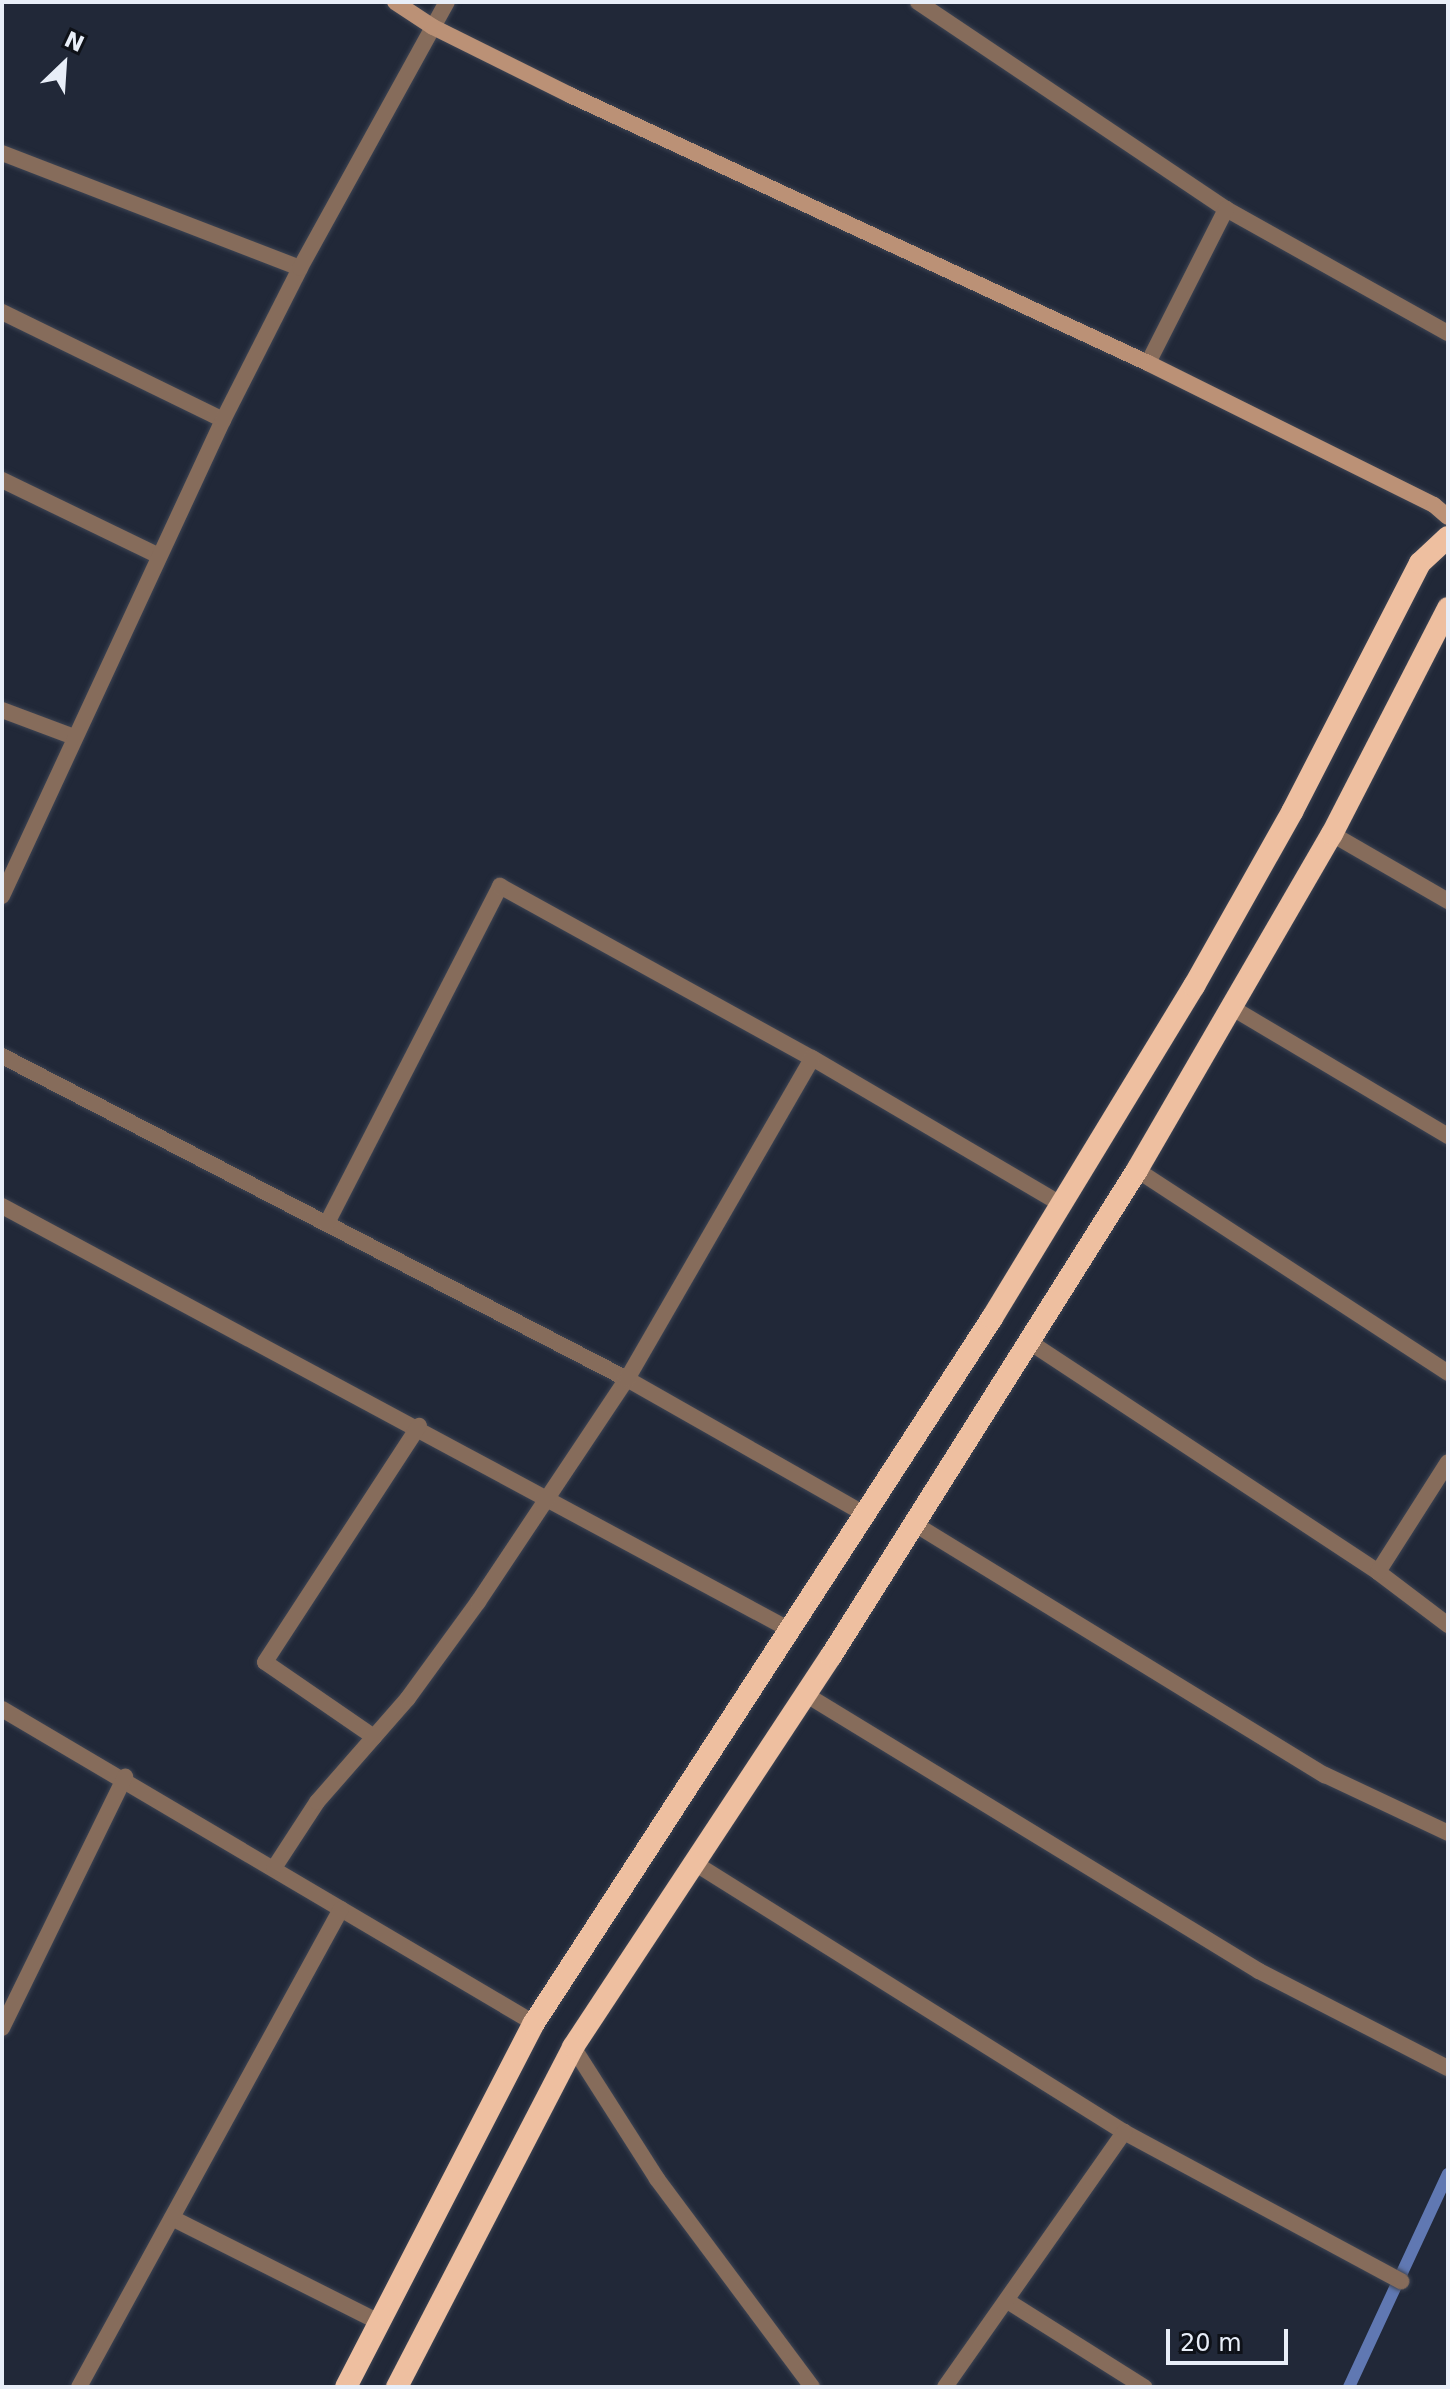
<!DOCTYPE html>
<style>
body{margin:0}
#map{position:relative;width:1450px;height:2389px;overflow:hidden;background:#212838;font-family:"DejaVu Sans",sans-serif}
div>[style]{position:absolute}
.stream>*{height:12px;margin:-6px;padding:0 6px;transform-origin:6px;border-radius:6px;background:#6078b2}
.roads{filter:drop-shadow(0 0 2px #3d4453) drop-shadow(0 0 2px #3d4453)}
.minor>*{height:16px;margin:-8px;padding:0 8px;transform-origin:8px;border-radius:8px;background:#866c5b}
.secondary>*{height:16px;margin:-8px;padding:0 8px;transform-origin:8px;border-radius:8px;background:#bb9176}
.trunk>*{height:22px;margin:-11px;padding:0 11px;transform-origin:11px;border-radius:11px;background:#eebfa0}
span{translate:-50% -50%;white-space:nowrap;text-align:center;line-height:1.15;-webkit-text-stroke:7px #0e1118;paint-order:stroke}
.frame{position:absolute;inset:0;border:4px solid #e8eef8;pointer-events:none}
.north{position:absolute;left:24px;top:24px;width:80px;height:80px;-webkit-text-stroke:6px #0e1118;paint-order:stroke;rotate:25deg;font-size:22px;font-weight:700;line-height:32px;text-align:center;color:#e8eef8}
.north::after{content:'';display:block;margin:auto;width:28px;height:36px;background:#e8eef8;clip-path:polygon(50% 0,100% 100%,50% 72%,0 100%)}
.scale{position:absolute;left:1166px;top:2329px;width:122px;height:36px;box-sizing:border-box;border:4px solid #e8eef8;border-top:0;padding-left:10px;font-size:24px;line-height:28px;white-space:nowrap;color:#e8eef8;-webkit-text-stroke:6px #0e1118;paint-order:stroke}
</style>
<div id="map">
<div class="stream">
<div style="left:1349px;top:2387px;width:235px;rotate:-65.1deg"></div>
</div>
<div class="roads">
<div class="minor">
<div style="left:918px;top:2px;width:371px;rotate:33.9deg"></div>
<div style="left:1226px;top:209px;width:254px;rotate:29.2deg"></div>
<div style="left:2px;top:153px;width:319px;rotate:21.1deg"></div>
<div style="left:2px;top:312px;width:246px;rotate:26deg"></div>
<div style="left:1148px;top:363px;width:173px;rotate:-63.1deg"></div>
<div style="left:2px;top:480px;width:174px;rotate:25.8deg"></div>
<div style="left:2px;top:710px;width:77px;rotate:20.6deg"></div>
<div style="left:1332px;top:834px;width:134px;rotate:30deg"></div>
<div style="left:2px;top:896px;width:525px;rotate:-65.1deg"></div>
<div style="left:223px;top:420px;width:170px;rotate:-63.1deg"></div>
<div style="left:300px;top:268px;width:304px;rotate:-61.1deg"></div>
<div style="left:1234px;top:1009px;width:249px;rotate:30.7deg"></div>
<div style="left:2px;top:1056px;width:704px;rotate:27.33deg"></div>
<div style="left:627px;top:1379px;width:274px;rotate:29.6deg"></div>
<div style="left:1137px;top:1170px;width:371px;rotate:33.1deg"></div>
<div style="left:2px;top:1206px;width:897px;rotate:28.28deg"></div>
<div style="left:327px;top:1223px;width:379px;rotate:-62.8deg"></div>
<div style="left:500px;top:886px;width:356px;rotate:28.9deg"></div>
<div style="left:812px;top:1058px;width:289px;rotate:30.4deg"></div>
<div style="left:1031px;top:1343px;width:416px;rotate:33.4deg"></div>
<div style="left:1378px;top:1572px;width:88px;rotate:37.1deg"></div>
<div style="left:913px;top:1523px;width:483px;rotate:31.5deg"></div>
<div style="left:1325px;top:1775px;width:136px;rotate:25.2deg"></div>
<div style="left:1378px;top:1572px;width:130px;rotate:-57.5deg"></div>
<div style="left:805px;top:1694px;width:532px;rotate:31.39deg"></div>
<div style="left:1259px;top:1971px;width:212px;rotate:27.2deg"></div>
<div style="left:2px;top:1709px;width:618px;rotate:30.55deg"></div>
<div style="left:374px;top:1737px;width:132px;rotate:-145.5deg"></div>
<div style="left:265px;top:1662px;width:282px;rotate:-56.9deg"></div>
<div style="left:696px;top:1864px;width:505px;rotate:32.05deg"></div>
<div style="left:1124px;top:2132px;width:315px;rotate:28.3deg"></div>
<div style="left:274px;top:1868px;width:79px;rotate:-56.9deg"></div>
<div style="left:317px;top:1802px;width:138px;rotate:-48.8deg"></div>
<div style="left:408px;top:1698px;width:119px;rotate:-53.9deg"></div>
<div style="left:478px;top:1602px;width:268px;rotate:-56.3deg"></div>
<div style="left:627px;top:1379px;width:370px;rotate:-60deg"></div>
<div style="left:2px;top:2028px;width:280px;rotate:-63.9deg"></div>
<div style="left:573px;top:2047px;width:156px;rotate:57.5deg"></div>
<div style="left:657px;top:2179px;width:259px;rotate:53.3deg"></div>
<div style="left:172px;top:2218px;width:232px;rotate:26.7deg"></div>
<div style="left:1009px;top:2302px;width:160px;rotate:32.2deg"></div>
<div style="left:79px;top:2387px;width:545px;rotate:-61.27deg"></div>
<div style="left:945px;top:2387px;width:312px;rotate:-54.9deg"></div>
</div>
<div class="secondary">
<div style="left:395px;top:2px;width:45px;rotate:33.3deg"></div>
<div style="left:433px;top:27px;width:153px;rotate:26.4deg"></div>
<div style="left:570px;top:95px;width:637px;rotate:24.88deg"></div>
<div style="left:1148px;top:363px;width:319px;rotate:26.4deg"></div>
<div style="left:1434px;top:505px;width:18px;rotate:41deg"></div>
</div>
<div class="trunk">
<div style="left:346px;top:2387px;width:410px;rotate:-62.7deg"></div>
<div style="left:534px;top:2023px;width:841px;rotate:-56.99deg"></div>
<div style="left:992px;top:1318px;width:389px;rotate:-58.7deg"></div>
<div style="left:1194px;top:986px;width:200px;rotate:-60.6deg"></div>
<div style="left:1292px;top:812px;width:280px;rotate:-62.8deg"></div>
<div style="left:1420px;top:563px;width:38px;rotate:-43deg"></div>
<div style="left:397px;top:2387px;width:383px;rotate:-62.6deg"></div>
<div style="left:573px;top:2047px;width:468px;rotate:-56.6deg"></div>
<div style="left:831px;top:1656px;width:574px;rotate:-57.8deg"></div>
<div style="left:1137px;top:1170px;width:388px;rotate:-59.9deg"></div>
<div style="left:1332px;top:834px;width:254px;rotate:-62.8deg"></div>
</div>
</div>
<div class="frame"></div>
<div class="north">N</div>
<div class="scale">20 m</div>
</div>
